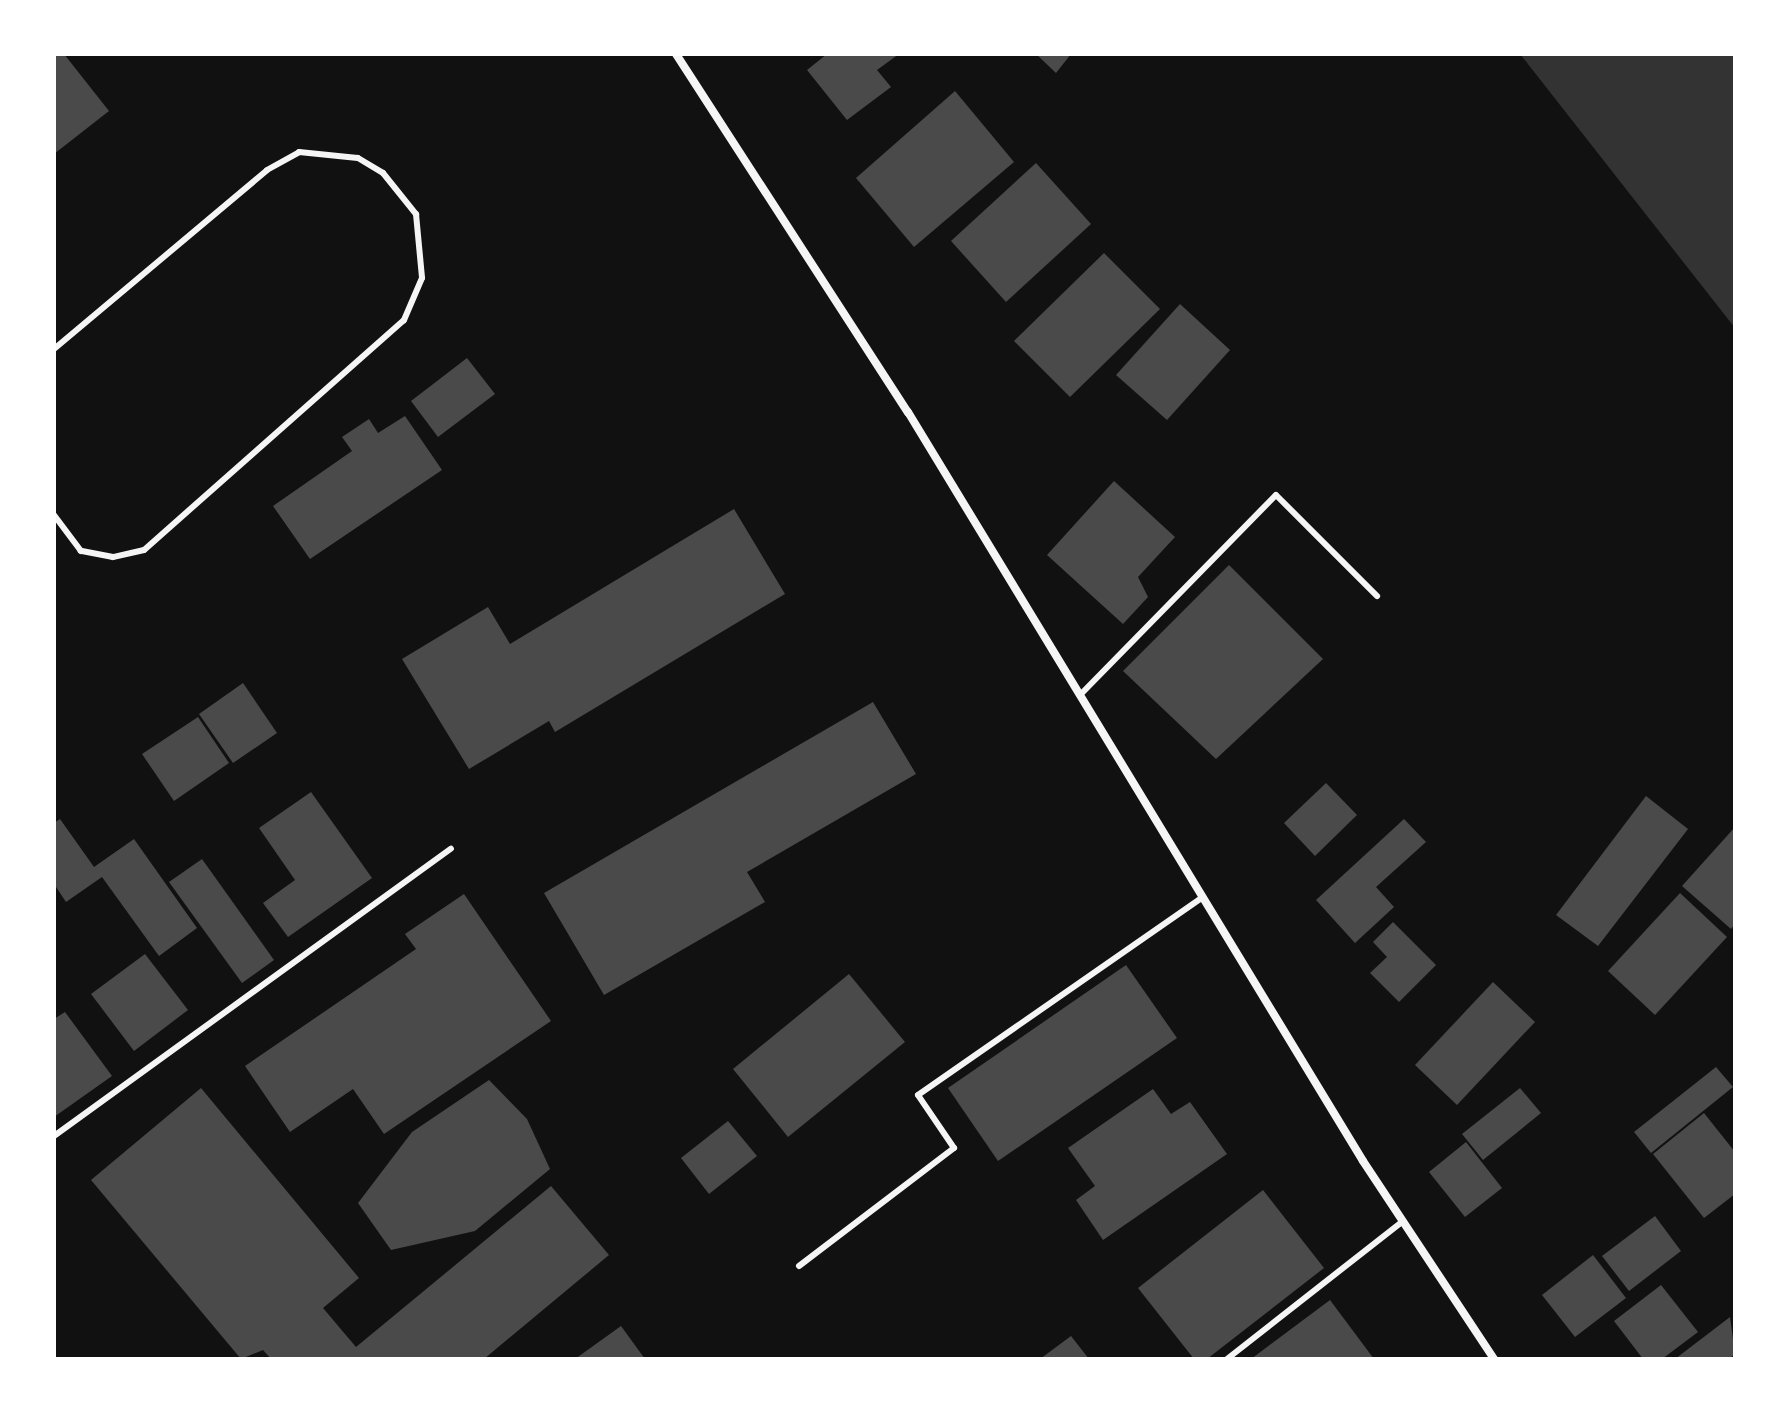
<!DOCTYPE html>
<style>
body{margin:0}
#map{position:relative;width:1789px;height:1413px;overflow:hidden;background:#111;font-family:Lora,serif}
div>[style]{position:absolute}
.water>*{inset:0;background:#333}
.building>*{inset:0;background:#4a4a4a}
.service>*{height:6px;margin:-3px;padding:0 3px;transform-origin:3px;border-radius:3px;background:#f5f5f5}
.minor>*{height:8px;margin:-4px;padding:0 4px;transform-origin:4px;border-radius:4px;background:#f5f5f5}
span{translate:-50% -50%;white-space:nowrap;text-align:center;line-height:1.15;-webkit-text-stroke:6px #fff;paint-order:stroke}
.frame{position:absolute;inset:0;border:56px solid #fff;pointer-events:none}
</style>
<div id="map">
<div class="water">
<div style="clip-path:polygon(1520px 54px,1735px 54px,1735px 328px)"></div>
</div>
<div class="building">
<div style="clip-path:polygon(54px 54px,64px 54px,109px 111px,54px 154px)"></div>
<div style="clip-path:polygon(827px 54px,899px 54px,877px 70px,891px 87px,847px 120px,807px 70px)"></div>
<div style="clip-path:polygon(1036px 54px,1071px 54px,1056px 73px)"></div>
<div style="clip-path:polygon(955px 91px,1014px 162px,914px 247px,856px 178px)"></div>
<div style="clip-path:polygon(1036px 163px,1091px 224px,1006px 302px,951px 241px)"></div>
<div style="clip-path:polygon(1104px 253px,1160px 309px,1070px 397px,1014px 341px)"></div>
<div style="clip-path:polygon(1180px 304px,1230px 350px,1167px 420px,1116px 375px)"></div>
<div style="clip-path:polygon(467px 358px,495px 394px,438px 437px,411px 401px)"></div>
<div style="clip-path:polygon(405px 416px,442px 470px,310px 559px,273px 506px,352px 451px,342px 437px,369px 419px,378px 433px)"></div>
<div style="clip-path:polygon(1114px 481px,1175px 537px,1138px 577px,1148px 597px,1123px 624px,1047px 555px)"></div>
<div style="clip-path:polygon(734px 509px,785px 594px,555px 732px,549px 721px,469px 769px,402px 659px,488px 607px,510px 644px)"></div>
<div style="clip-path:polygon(1229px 565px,1323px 659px,1216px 759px,1123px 671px)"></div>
<div style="clip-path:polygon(243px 683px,277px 733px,233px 763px,199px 714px)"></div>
<div style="clip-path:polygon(873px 702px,916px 774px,747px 872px,765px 902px,604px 995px,544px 893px)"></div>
<div style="clip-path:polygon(198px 717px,229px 763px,174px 801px,142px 754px)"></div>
<div style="clip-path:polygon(1326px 783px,1357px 815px,1315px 856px,1284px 823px)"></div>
<div style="clip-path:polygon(311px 792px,372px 878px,288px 937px,263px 903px,295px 880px,259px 828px)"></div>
<div style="clip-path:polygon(1646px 796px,1688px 829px,1598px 946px,1556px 915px)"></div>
<div style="clip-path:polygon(60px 819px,94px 867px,134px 839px,197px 928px,159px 956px,102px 877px,66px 902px,54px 884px,54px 823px)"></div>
<div style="clip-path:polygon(1404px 819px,1426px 842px,1376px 887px,1394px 907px,1355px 943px,1316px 900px)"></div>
<div style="clip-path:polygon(1735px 827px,1735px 924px,1731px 929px,1682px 886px)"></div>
<div style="clip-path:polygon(202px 859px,274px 960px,242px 983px,169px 882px)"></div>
<div style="clip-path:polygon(1680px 893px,1727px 937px,1655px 1015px,1608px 971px)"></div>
<div style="clip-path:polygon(464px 894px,551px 1021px,384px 1134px,353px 1089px,290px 1132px,245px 1066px,416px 949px,405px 934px)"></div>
<div style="clip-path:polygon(1393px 922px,1436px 965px,1399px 1002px,1370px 973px,1387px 957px,1373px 942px)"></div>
<div style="clip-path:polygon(145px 954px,188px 1010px,134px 1051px,91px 994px)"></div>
<div style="clip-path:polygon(1126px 965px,1177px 1038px,998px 1161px,948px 1088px)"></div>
<div style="clip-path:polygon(849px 974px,905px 1042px,788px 1137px,733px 1069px)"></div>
<div style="clip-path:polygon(1493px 982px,1535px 1022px,1457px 1105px,1415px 1065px)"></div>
<div style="clip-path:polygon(65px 1012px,112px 1076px,54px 1117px,54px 1019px)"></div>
<div style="clip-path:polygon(1716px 1067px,1733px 1087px,1651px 1153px,1634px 1132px)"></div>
<div style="clip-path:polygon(489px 1080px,527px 1119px,550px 1169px,475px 1231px,391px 1250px,358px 1203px,412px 1132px)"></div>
<div style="clip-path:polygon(201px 1088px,359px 1278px,323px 1308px,356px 1347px,551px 1186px,609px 1255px,484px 1359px,271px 1359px,263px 1350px,241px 1359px,91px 1180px)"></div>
<div style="clip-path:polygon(1520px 1088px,1541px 1113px,1483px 1160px,1462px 1134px)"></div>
<div style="clip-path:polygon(1153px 1089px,1171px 1114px,1190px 1102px,1227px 1154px,1103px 1240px,1076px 1200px,1095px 1186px,1068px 1148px)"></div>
<div style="clip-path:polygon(1704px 1113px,1735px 1152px,1735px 1194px,1704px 1218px,1653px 1154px)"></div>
<div style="clip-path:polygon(728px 1121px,757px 1156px,709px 1194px,681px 1158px)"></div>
<div style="clip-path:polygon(1466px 1142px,1502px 1188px,1465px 1217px,1429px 1172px)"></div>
<div style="clip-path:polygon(1263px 1190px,1324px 1268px,1207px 1359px,1194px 1359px,1138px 1288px)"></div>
<div style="clip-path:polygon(1655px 1216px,1681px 1251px,1629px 1291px,1602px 1256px)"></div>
<div style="clip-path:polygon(1593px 1255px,1626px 1298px,1575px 1337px,1542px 1295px)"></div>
<div style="clip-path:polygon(1661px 1285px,1698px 1332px,1662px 1359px,1643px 1359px,1614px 1321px)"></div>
<div style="clip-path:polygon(1330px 1300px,1374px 1359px,1251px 1359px)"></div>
<div style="clip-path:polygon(1730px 1317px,1735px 1354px,1729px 1359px,1675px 1359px)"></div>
<div style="clip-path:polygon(621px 1326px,645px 1359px,575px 1359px)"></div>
<div style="clip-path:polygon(1071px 1336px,1089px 1359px,1040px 1359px)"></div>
</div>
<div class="service">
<div style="left:54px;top:349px;width:278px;rotate:-40deg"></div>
<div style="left:267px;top:170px;width:37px;rotate:-29deg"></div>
<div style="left:299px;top:152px;width:59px;rotate:5.8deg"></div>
<div style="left:358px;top:158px;width:29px;rotate:31deg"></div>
<div style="left:383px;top:173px;width:53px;rotate:51.2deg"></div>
<div style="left:416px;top:214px;width:64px;rotate:84.6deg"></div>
<div style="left:422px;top:278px;width:46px;rotate:113.2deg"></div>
<div style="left:404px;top:320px;width:347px;rotate:138.5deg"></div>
<div style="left:144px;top:550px;width:32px;rotate:167deg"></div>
<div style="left:113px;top:557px;width:33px;rotate:-169deg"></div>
<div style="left:81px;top:551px;width:45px;rotate:-126.9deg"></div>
<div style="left:1082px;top:693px;width:277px;rotate:-45.6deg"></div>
<div style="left:1276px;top:495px;width:143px;rotate:45deg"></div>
<div style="left:54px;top:1136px;width:490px;rotate:-35.9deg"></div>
<div style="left:799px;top:1266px;width:195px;rotate:-37.3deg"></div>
<div style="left:954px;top:1148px;width:64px;rotate:-124.2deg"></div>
<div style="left:918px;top:1095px;width:347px;rotate:-34.8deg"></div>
<div style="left:1227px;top:1359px;width:222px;rotate:-38.1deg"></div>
</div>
<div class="minor">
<div style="left:676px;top:54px;width:427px;rotate:57.1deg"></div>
<div style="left:908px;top:412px;width:876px;rotate:58.72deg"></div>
<div style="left:1363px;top:1161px;width:237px;rotate:56.5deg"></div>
</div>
<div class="frame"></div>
</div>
